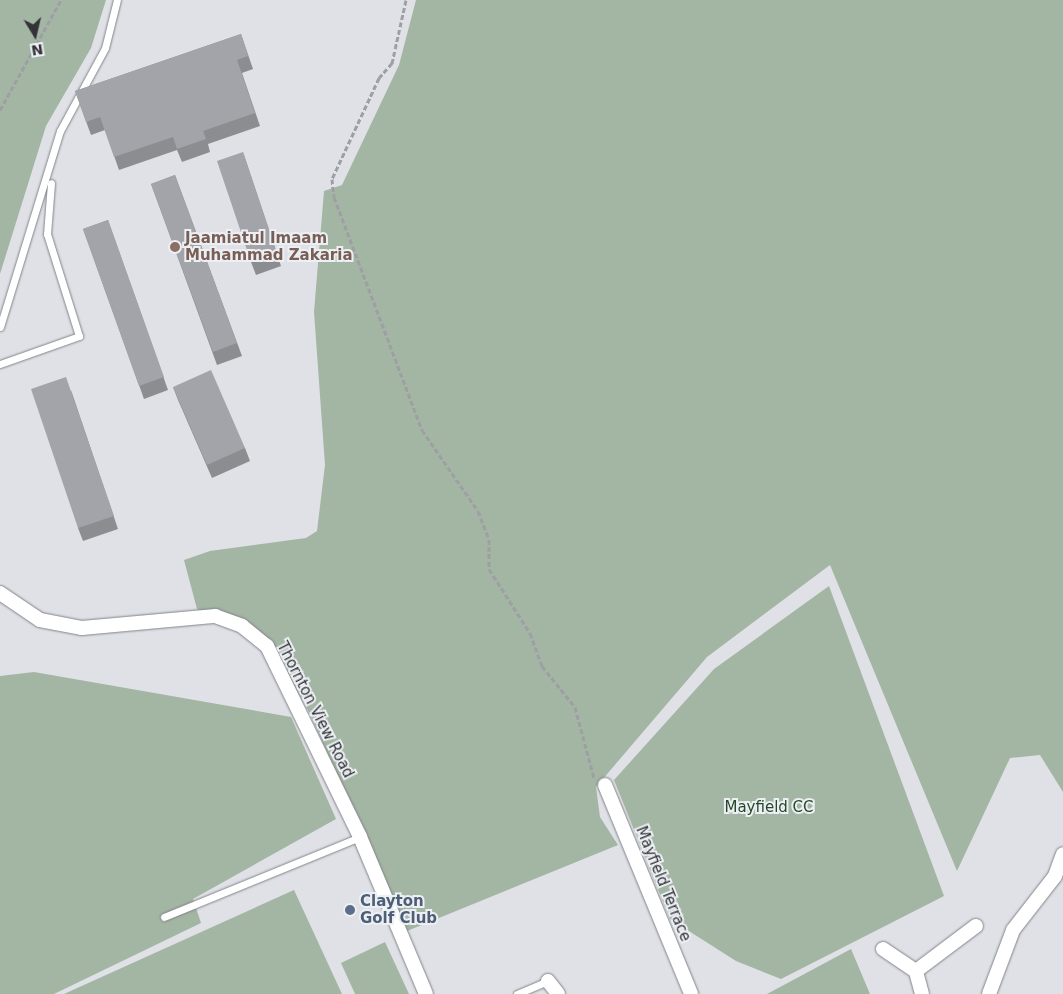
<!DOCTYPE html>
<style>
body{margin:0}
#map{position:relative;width:1063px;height:994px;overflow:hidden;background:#dfe1e7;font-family:"DejaVu Sans",sans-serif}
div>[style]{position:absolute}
.green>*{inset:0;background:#a3b5a3}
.path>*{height:3px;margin-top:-1.5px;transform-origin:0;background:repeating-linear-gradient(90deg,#9e9fa4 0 5px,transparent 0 7.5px)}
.roads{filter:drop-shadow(0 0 1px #828489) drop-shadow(0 0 1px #828489)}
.lane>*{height:7px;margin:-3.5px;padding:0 3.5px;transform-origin:3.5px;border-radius:3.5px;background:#fff}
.street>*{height:14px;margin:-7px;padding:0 7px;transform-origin:7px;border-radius:7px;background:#fff}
.wall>*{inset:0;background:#8b8d91}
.building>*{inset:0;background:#a2a4a9}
.dots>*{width:14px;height:14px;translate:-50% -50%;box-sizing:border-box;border:2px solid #eceff4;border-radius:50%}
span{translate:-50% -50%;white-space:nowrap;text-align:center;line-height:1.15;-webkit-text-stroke:4px #eceff4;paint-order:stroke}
.education-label{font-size:15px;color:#785e54;font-weight:700}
.left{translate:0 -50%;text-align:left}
.street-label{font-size:15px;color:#333436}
.park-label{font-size:15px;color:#254927}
.service-label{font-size:15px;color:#4e5e75;font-weight:700}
.north{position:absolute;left:10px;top:10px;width:50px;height:50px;-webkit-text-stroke:4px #eceff4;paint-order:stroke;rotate:171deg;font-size:14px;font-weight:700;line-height:20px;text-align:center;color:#333436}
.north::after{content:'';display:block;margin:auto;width:18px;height:22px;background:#333436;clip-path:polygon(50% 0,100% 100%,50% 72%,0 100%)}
</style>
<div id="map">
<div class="green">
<div style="clip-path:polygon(0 0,106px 0,91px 48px,46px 126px,0 274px)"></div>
<div style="clip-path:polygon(416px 0,1063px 0,1063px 792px,1040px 755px,1010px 758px,957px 871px,830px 565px,707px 657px,596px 787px,600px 817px,618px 845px,407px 931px,309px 712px,281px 663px,233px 621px,197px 609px,184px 560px,210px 551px,306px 538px,317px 531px,325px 465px,314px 312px,324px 191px,342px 185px,399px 65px)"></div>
<div style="clip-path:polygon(829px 586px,944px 896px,781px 979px,736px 961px,670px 919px,614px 780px,714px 669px)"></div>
<div style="clip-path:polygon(34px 672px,291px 717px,336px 819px,193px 899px,201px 923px,54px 994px,0 994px,0 676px)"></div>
<div style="clip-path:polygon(294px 890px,342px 994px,64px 994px)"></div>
<div style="clip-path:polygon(385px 942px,409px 994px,355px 994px,341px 963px)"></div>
<div style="clip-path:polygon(851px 949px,870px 994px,767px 994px)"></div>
</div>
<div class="path">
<div style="left:406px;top:0;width:65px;rotate:102.5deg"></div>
<div style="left:392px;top:63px;width:20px;rotate:131deg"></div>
<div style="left:379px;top:78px;width:111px;rotate:115deg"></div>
<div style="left:332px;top:179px;width:18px;rotate:84deg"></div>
<div style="left:334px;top:197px;width:249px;rotate:69.3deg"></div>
<div style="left:422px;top:430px;width:98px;rotate:55.3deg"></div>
<div style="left:478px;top:511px;width:30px;rotate:69deg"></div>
<div style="left:489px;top:539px;width:30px;rotate:90deg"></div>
<div style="left:489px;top:569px;width:76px;rotate:57.4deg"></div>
<div style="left:530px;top:633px;width:35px;rotate:70deg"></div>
<div style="left:542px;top:666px;width:53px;rotate:51.2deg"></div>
<div style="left:575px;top:707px;width:73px;rotate:75deg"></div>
<div style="left:0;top:110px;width:126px;rotate:-61deg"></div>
</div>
<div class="roads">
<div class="lane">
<div style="left:0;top:327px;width:205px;rotate:-73deg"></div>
<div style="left:60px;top:131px;width:94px;rotate:-61.5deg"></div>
<div style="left:105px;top:48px;width:49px;rotate:-76deg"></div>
<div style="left:0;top:364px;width:84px;rotate:-19.5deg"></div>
<div style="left:79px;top:336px;width:107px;rotate:-107.4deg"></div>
<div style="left:47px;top:234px;width:51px;rotate:-85.5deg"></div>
<div style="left:164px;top:917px;width:212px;rotate:-22.2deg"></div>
<div style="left:517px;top:994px;width:34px;rotate:-23deg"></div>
</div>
<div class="street">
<div style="left:0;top:593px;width:48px;rotate:34deg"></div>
<div style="left:40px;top:620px;width:43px;rotate:10.8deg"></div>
<div style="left:82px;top:628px;width:134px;rotate:-5.2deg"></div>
<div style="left:215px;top:616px;width:29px;rotate:20deg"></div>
<div style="left:242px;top:626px;width:32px;rotate:39deg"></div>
<div style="left:267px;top:646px;width:212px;rotate:64deg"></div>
<div style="left:360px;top:837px;width:170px;rotate:67.2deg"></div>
<div style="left:605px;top:785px;width:226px;rotate:67.6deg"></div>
<div style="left:883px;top:949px;width:40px;rotate:34deg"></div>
<div style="left:548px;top:981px;width:16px;rotate:52deg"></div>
<div style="left:922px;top:994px;width:24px;rotate:-105deg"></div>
<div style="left:916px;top:971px;width:75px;rotate:-36.9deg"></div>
<div style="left:989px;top:994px;width:68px;rotate:-69.4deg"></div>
<div style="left:1013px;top:930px;width:68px;rotate:-52.1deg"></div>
<div style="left:1055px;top:876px;width:23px;rotate:-70deg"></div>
</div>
</div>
<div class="wall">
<div style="clip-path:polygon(241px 34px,253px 69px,242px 73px,260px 126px,208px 144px,210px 152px,182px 162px,177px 150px,119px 170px,105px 130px,91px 135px,75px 91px)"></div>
<div style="clip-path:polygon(243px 152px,281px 266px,256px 275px,251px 262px)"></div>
<div style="clip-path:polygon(175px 175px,242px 356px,217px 365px,151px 184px)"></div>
<div style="clip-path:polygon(108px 220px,168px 390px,144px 399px,83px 229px)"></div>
<div style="clip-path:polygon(173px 387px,245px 448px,250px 461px,212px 478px,178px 400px)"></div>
<div style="clip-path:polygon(71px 390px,118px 529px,83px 541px,78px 528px)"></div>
</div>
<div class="building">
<div style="clip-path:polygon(241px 34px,248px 56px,237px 60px,255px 113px,203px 131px,206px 139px,177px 149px,173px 137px,114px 157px,100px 117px,86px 122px,75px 91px)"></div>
<div style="clip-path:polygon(243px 152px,277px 253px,251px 262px,217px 161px)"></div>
<div style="clip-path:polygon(175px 175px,237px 343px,213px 352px,151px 184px)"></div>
<div style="clip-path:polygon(108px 220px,164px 377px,139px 386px,83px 229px)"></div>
<div style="clip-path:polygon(211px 370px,245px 448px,207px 465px,173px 387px)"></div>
<div style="clip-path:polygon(66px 377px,114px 516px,78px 528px,31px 389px)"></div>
</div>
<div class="dots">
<div style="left:175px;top:247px;background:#8d6e63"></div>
<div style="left:350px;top:910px;background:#5c6f8a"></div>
</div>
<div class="education-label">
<span class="left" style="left:185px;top:247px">Jaamiatul Imaam<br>Muhammad Zakaria</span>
</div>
<div class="street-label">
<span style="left:315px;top:710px;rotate:63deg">Thornton View Road</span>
<span style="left:663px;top:884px;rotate:68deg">Mayfield Terrace</span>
</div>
<div class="park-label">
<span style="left:769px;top:808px">Mayfield CC</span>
</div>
<div class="service-label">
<span class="left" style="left:360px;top:910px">Clayton<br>Golf Club</span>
</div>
<div class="north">N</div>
</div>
